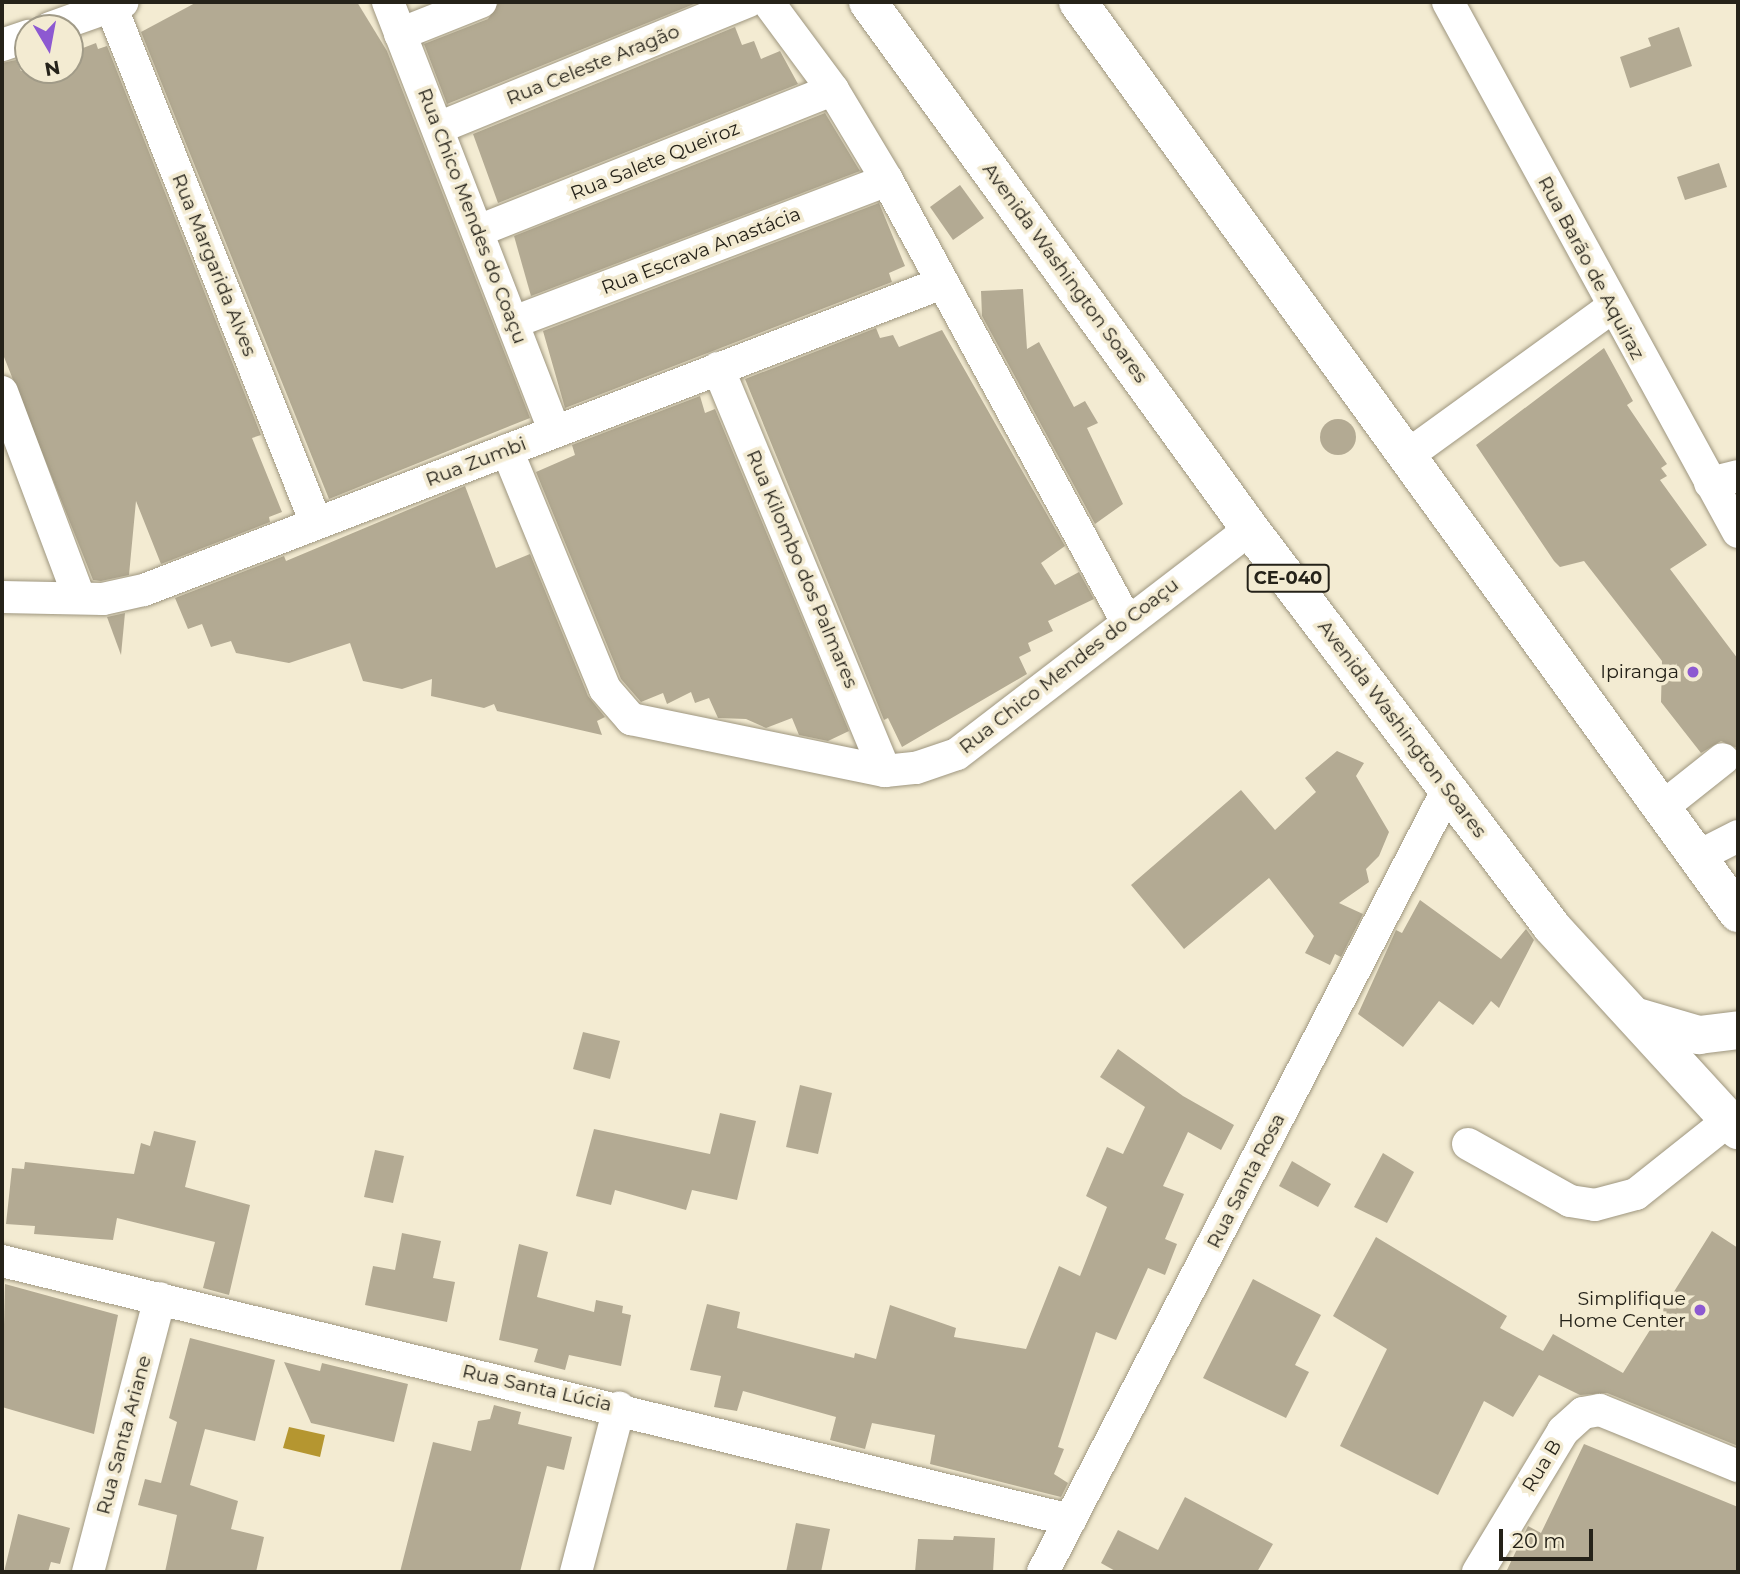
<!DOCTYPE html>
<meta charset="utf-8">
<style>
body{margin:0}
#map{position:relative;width:1740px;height:1574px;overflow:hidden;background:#f3ebd2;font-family:Montserrat,sans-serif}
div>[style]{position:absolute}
.water>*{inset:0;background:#b59630}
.building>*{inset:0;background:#b3aa93}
.round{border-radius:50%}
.roads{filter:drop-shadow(0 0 2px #9e967f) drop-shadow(0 0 2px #9e967f)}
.minor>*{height:32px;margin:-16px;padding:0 16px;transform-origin:16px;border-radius:16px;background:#fff}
.highway>*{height:38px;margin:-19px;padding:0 19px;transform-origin:19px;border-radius:19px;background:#fff}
.dots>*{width:19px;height:19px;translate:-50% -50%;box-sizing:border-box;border:4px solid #f3ebd2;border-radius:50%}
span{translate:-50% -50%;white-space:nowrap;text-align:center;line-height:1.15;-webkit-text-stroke:7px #f3ebd2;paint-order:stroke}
.shield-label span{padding:2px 5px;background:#f3ebd2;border:2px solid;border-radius:5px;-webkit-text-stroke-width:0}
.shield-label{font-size:18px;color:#252219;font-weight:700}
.street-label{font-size:19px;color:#252219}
.poi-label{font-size:19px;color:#252219}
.right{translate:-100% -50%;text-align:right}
.frame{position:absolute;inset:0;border:4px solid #252219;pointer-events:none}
.north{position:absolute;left:14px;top:14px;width:70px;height:70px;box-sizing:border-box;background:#f3ebd2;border:2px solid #a19b88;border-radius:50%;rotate:170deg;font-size:19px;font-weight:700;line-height:28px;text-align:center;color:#252219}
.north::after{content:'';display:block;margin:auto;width:24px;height:32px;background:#8d59d1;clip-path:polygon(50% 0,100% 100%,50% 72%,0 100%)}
.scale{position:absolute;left:1499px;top:1529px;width:94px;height:32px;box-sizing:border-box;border:4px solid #252219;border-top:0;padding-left:9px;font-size:21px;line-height:24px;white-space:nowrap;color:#252219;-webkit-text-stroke:5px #f3ebd2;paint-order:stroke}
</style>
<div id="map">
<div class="water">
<div style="clip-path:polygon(289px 1427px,325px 1435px,320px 1457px,283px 1448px)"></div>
</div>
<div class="building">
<div style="clip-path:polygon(197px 2px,357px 2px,387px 51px,530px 418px,329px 499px,141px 32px)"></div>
<div style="clip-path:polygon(499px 2px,699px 2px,447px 104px,424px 44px,488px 19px)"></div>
<div style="clip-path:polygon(735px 27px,742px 45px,754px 41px,761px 59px,780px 51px,798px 84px,498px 203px,473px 134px)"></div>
<div style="clip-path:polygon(1679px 27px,1692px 66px,1630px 88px,1620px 57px,1651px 46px,1648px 38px)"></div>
<div style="clip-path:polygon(96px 43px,98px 49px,107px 46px,261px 435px,252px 438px,282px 512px,269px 517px,270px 522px,161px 564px,136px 501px,129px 575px,101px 581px,93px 580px,2px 352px,2px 63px,16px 60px,21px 71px,70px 70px,70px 53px)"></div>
<div style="clip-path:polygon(825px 113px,860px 171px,531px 296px,514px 236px)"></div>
<div style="clip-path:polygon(1719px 163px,1727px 187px,1685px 200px,1677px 177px)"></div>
<div style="clip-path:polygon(960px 185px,984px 218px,953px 240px,930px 207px)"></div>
<div style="clip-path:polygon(879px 203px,905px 266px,889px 273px,892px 282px,565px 408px,543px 331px)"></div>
<div style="clip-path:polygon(1023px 289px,1027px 349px,1039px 342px,1074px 407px,1085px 401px,1098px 423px,1087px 428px,1123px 504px,1095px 524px,982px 316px,981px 291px)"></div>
<div style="clip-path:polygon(876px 328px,880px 338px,893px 335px,899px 347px,942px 330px,1065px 546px,1041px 563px,1055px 585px,1079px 572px,1094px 599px,1048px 621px,1053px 631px,1028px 643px,1031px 651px,1019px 657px,1027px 674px,902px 747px,888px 718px,884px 720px,745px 379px)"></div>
<div style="clip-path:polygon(1604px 348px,1633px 401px,1627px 405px,1667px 464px,1661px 468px,1667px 476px,1660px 480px,1707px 545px,1670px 569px,1738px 659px,1737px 748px,1721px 741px,1701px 753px,1661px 702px,1662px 661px,1584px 561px,1560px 567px,1554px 561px,1476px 445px)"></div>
<div style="clip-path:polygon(700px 396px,705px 413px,715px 409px,849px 731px,828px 741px,799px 735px,792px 718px,766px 728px,746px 719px,718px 718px,709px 698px,695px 703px,691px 692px,667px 704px,663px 693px,641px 702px,621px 679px,536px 472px,575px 455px,572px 445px)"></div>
<div class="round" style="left:1320px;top:419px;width:36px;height:36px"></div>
<div style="clip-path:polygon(465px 486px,496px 568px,530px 554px,588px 696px,605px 717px,597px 721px,602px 735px,497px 711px,494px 704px,484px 708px,431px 696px,432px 679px,402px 689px,363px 681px,350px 643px,289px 663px,236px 653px,231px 641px,211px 647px,202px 624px,188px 629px,175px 598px,284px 556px,286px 561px)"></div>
<div style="clip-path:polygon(125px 613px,121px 655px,107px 617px)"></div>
<div style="clip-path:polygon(1337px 751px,1364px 763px,1356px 776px,1389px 832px,1379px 856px,1366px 869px,1369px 882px,1339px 903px,1363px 914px,1341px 957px,1335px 954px,1330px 965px,1305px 953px,1314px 936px,1269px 878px,1184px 949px,1131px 885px,1241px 790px,1275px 830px,1316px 792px,1305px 778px)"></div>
<div style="clip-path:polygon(1420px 900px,1501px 959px,1526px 929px,1534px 940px,1499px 1008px,1491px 1001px,1473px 1025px,1439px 1001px,1403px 1047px,1358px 1014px,1396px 930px,1402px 933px)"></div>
<div style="clip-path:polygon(583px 1032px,620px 1041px,610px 1079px,573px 1069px)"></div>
<div style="clip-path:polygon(1118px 1049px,1183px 1096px,1234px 1125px,1221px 1150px,1188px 1132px,1163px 1186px,1184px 1194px,1165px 1239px,1177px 1244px,1165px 1275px,1148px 1268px,1116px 1340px,1096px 1332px,1058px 1447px,1064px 1449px,1054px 1474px,1068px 1483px,1061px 1497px,930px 1464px,935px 1435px,872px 1423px,865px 1449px,830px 1440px,836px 1417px,743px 1391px,737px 1411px,714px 1407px,721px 1376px,690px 1370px,707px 1304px,740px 1312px,737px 1328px,854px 1358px,855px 1353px,876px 1359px,890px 1305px,956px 1328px,954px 1337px,1026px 1349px,1059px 1266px,1080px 1276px,1107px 1207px,1086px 1196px,1107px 1147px,1123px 1154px,1145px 1107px,1100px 1077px)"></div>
<div style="clip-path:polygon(800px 1085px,832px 1093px,818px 1154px,786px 1147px)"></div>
<div style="clip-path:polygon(720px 1113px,756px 1121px,737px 1200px,692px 1190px,686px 1210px,615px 1190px,611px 1205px,576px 1196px,594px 1129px,710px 1154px)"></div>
<div style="clip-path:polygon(154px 1131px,196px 1141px,185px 1187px,250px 1205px,229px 1295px,203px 1288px,215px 1242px,117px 1218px,113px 1240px,34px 1234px,35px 1226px,6px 1224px,12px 1168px,24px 1169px,25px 1162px,134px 1174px,141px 1143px,150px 1146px)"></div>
<div style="clip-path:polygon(375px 1150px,404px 1156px,393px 1203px,364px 1197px)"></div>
<div style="clip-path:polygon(1383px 1153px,1414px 1172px,1387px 1223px,1354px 1207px)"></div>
<div style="clip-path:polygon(1292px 1161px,1331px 1184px,1318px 1207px,1279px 1186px)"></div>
<div style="clip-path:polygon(1712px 1231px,1738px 1248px,1738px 1446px,1607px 1393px,1580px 1395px,1539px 1375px,1513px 1417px,1484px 1401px,1438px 1495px,1340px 1446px,1387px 1349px,1333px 1316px,1376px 1237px,1507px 1316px,1500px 1328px,1543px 1351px,1553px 1334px,1623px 1373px)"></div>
<div style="clip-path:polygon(402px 1233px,441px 1241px,433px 1278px,455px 1282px,447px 1322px,365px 1305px,373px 1266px,395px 1270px)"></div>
<div style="clip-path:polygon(519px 1244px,548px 1252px,537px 1297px,594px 1312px,596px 1300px,623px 1306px,622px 1313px,631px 1315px,621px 1366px,569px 1355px,565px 1370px,534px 1362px,538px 1349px,499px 1340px)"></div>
<div style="clip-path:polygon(1253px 1279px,1321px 1315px,1295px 1365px,1309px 1372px,1286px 1418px,1203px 1378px)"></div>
<div style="clip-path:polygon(5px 1284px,118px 1315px,94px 1434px,2px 1407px)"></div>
<div style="clip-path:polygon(190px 1338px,275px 1360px,255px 1441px,205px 1429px,190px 1485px,238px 1501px,231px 1529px,264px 1537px,256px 1572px,165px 1572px,177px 1515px,138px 1505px,145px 1479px,161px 1483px,177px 1422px,169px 1418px)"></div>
<div style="clip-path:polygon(284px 1362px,320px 1371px,322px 1363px,408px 1384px,394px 1442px,311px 1423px)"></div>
<div style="clip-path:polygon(494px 1405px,521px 1412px,518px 1424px,572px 1437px,564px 1470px,547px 1466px,520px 1572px,400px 1572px,433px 1442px,471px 1451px,478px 1421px,490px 1419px)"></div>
<div style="clip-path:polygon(1584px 1444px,1738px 1507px,1738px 1572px,1506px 1572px,1528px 1526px,1541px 1533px)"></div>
<div style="clip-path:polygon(1185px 1497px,1273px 1544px,1257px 1572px,1117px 1572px,1101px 1563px,1118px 1530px,1158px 1550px)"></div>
<div style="clip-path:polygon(18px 1514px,70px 1528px,60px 1564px,51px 1562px,48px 1572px,4px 1572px)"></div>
<div style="clip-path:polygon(796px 1523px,830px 1529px,821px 1572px,786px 1572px)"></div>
<div style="clip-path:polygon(954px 1536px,995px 1538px,993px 1572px,915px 1572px,918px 1539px,953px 1540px)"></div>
</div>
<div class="roads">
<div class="minor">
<div style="left:388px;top:2px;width:461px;rotate:68.8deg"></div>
<div style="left:768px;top:2px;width:109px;rotate:53.5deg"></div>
<div style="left:833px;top:90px;width:105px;rotate:59deg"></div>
<div style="left:887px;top:180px;width:501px;rotate:61.49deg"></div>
<div style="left:1448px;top:2px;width:604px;rotate:61.31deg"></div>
<div style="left:111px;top:6px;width:556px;rotate:68.37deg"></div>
<div style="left:50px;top:28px;width:77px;rotate:-19.6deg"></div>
<div style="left:400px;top:34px;width:87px;rotate:-21.6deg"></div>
<div style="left:2px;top:45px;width:28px;rotate:-19deg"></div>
<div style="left:438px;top:128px;width:334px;rotate:-22.2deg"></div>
<div style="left:478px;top:231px;width:382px;rotate:-21.7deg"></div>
<div style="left:514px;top:322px;width:399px;rotate:-20.8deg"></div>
<div style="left:718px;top:368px;width:436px;rotate:67.5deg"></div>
<div style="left:2px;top:392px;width:219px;rotate:69.4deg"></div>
<div style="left:507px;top:450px;width:258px;rotate:67.7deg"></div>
<div style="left:605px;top:689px;width:40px;rotate:49deg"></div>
<div style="left:631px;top:719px;width:259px;rotate:11.6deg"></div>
<div style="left:885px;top:771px;width:31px;rotate:-6deg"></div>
<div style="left:916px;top:768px;width:43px;rotate:-18.9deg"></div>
<div style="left:957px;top:754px;width:369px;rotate:-37.5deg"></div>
<div style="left:1408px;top:455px;width:251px;rotate:-35.9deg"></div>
<div style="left:1710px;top:483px;width:29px;rotate:-14deg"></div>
<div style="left:2px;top:597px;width:101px;rotate:1.1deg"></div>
<div style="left:103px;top:599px;width:42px;rotate:-12.4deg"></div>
<div style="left:144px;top:590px;width:855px;rotate:-21.04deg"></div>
<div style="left:1660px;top:809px;width:80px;rotate:-38.4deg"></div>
<div style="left:1695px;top:858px;width:48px;rotate:-27.1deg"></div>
<div style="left:1468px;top:1144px;width:117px;rotate:29.2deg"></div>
<div style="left:1570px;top:1201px;width:25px;rotate:9deg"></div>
<div style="left:1595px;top:1205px;width:42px;rotate:-15deg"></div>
<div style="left:1636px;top:1194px;width:119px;rotate:-38.5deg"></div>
<div style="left:2px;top:1261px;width:1099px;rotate:13.63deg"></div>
<div style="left:88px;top:1572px;width:283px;rotate:-75.3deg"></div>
<div style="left:576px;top:1572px;width:170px;rotate:-75.3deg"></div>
<div style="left:1043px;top:1572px;width:882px;rotate:-62.65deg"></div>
<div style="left:1478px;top:1572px;width:165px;rotate:-58.9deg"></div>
<div style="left:1563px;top:1431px;width:27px;rotate:-42deg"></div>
<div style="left:1583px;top:1413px;width:17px;rotate:-10deg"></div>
<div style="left:1600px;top:1410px;width:149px;rotate:22.1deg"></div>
</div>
<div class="highway">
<div style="left:868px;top:2px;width:651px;rotate:54.06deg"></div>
<div style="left:1250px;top:529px;width:498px;rotate:52.8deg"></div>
<div style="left:1551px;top:926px;width:277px;rotate:47.5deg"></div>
<div style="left:1078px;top:2px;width:1125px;rotate:54.08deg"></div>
<div style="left:1637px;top:1017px;width:65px;rotate:16.2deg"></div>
<div style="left:1699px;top:1035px;width:39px;rotate:-7deg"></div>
</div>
</div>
<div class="dots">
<div style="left:1693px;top:672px;background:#8d59d1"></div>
<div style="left:1700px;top:1310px;background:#8d59d1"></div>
</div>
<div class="shield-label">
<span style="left:1288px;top:578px">CE-040</span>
</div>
<div class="street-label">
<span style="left:593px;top:65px;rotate:-22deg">Rua Celeste Aragão</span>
<span style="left:655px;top:161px;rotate:-22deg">Rua Salete Queiroz</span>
<span style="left:472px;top:216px;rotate:69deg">Rua Chico Mendes do Coaçu</span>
<span style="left:701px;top:251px;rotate:-21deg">Rua Escrava Anastácia</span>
<span style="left:214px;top:265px;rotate:68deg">Rua Margarida Alves</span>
<span style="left:1591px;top:268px;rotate:62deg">Rua Barão de Aquiraz</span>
<span style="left:1065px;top:273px;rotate:54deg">Avenida Washington Soares</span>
<span style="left:476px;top:462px;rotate:-21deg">Rua Zumbi</span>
<span style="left:802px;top:569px;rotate:67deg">Rua Kilombo dos Palmares</span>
<span style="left:1069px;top:666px;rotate:-38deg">Rua Chico Mendes do Coaçu</span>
<span style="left:1402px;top:729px;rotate:53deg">Avenida Washington Soares</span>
<span style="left:1246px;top:1181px;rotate:-63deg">Rua Santa Rosa</span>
<span style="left:537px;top:1388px;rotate:13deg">Rua Santa Lúcia</span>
<span style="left:124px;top:1435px;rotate:-75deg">Rua Santa Ariane</span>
<span style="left:1542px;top:1466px;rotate:-59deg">Rua B</span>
</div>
<div class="poi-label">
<span class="right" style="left:1679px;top:672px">Ipiranga</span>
<span class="right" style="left:1686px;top:1310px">Simplifique<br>Home Center</span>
</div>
<div class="frame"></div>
<div class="north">N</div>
<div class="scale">20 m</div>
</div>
